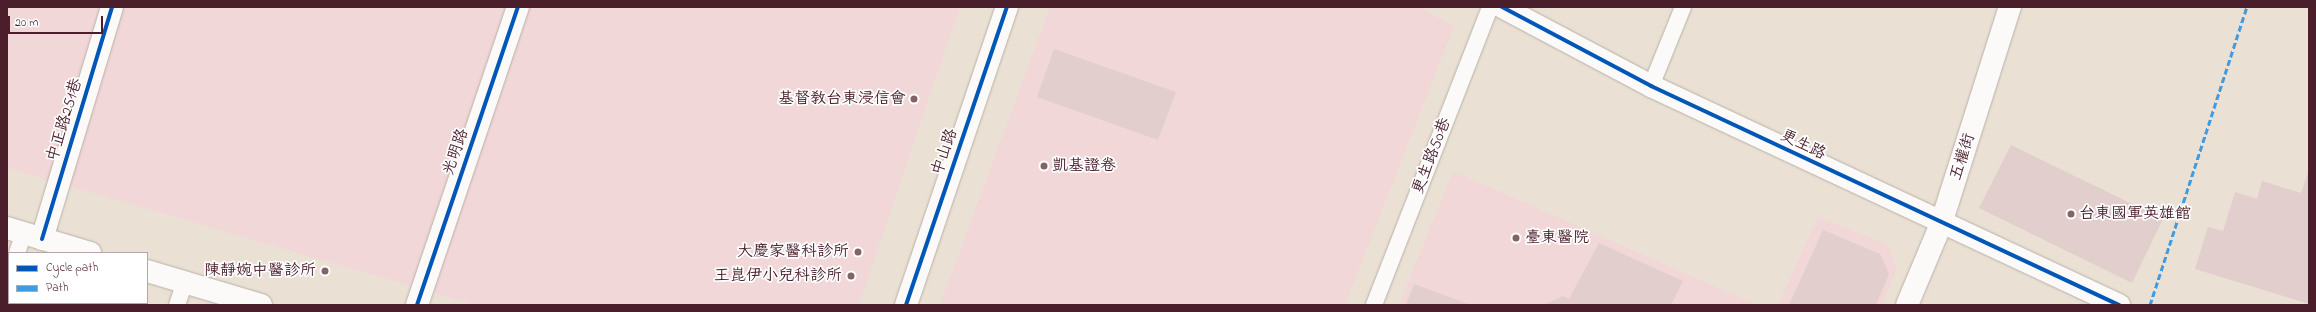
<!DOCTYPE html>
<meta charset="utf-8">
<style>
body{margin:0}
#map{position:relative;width:2316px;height:312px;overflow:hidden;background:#eae1d4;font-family:"Indie Flower","LXGW WenKai TC",sans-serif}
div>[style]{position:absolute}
.built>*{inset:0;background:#f1d7d7}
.building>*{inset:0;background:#e1cecd}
.roads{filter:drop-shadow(0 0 1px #bab0a9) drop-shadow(0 0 1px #bab0a9)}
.service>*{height:16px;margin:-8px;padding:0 8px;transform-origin:8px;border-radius:8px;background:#fcfaf9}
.minor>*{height:22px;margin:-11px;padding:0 11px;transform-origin:11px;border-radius:11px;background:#fcfaf9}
.tertiary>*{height:22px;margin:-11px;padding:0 11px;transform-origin:11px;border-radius:11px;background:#fcfaf9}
.quiet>*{height:3px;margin-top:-1.5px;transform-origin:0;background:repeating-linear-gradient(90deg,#409be1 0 6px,transparent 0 9px)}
.cycleway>*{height:4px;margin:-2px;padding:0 2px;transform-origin:2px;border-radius:2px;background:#0057b8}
.dots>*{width:11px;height:11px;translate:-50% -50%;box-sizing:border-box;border:2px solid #fff;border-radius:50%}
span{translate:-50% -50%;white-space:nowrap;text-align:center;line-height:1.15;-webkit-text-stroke:3.5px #fff;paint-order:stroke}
.poi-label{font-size:16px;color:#4a1f2b}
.right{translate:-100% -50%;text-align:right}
.left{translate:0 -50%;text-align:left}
.street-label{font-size:16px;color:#4a1f2b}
.frame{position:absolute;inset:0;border:8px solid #4a1f2b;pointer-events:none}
.legend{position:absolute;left:8px;top:252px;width:140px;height:52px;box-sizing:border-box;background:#fff;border:1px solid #b7a5aa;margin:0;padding:5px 7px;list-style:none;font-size:12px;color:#4a1f2b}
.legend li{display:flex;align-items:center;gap:8px;height:20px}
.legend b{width:20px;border:1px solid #b7a5aa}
.scale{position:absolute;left:8px;top:16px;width:95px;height:18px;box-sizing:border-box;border:2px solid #4a1f2b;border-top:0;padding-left:5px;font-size:12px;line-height:14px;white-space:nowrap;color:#4a1f2b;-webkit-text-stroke:3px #fff;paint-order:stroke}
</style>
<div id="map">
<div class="built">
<div style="clip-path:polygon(7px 7px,960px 7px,859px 305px,476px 305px,7px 168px)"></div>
<div style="clip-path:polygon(1050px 7px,1418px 7px,1454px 26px,1345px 305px,940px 305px)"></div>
<div style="clip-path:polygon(1453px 171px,1757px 305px,1399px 305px)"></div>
<div style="clip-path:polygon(1818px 217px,1887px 244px,1897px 268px,1882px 305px,1778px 305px)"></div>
</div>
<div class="building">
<div style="clip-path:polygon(1054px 49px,1176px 92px,1158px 140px,1037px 97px)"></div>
<div style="clip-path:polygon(2011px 145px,2163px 219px,2132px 283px,1979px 208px)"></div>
<div style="clip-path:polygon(2309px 170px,2309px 304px,2195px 269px,2208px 227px,2223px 231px,2235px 192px,2257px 199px,2262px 181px,2301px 193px)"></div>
<div style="clip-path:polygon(1823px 230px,1880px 254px,1889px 274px,1876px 305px,1789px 305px)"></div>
<div style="clip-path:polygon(1599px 243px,1683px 281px,1671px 305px,1543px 305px,1563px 296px,1569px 299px)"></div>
<div style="clip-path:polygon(1414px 284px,1471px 305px,1406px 305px)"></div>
</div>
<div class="roads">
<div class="service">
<div style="left:1651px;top:86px;width:85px;rotate:-67.9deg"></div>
<div style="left:17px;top:253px;width:21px;rotate:-71deg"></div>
<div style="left:7px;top:286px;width:7px;rotate:-74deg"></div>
<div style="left:177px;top:305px;width:24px;rotate:-71deg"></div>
<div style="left:1374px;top:305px;width:320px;rotate:-68.7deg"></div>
</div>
<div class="minor">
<div style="left:1502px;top:7px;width:169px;rotate:27.9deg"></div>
<div style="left:1651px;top:86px;width:517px;rotate:25.08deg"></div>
<div style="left:42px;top:239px;width:242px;rotate:-73.2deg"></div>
<div style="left:417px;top:305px;width:315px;rotate:-71.3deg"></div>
<div style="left:906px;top:305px;width:315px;rotate:-71.3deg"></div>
<div style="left:1907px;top:305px;width:88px;rotate:-67.2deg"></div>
<div style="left:1941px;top:224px;width:228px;rotate:-72.4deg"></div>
</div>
<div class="tertiary">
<div style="left:7px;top:228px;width:87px;rotate:16.8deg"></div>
<div style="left:147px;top:271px;width:119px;rotate:16.6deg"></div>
</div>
</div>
<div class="quiet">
<div style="left:2150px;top:305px;width:313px;rotate:-72deg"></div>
</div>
<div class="cycleway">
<div style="left:1502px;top:7px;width:169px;rotate:27.9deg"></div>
<div style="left:1651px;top:86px;width:517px;rotate:25.08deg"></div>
<div style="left:42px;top:239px;width:242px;rotate:-73.2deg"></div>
<div style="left:417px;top:305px;width:315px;rotate:-71.3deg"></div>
<div style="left:906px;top:305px;width:315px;rotate:-71.3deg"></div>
</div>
<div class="dots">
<div style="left:914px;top:99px;background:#826366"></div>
<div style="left:1044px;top:166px;background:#826366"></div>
<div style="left:2071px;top:214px;background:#826366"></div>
<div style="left:1516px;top:238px;background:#826366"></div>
<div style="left:858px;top:252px;background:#826366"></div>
<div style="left:325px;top:271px;background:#826366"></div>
<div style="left:851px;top:276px;background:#826366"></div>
</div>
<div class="poi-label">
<span class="right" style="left:906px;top:99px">基督教台東浸信會</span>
<span class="left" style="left:1052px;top:166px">凱基證卷</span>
<span class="left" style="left:2079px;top:214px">台東國軍英雄館</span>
<span class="left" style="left:1525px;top:238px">臺東醫院</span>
<span class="right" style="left:849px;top:252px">大慶家醫科診所</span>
<span class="right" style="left:316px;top:271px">陳靜婉中醫診所</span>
<span class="right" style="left:842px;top:276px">王崑伊小兒科診所</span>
</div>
<div class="street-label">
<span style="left:65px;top:120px;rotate:-73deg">中正路251巷</span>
<span style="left:1803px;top:145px;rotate:26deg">更生路</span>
<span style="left:456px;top:152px;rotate:-71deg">光明路</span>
<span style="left:945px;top:152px;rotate:-71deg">中山路</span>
<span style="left:1432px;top:156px;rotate:-69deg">更生路50巷</span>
<span style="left:1963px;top:157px;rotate:-72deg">五權街</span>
</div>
<div class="frame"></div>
<ul class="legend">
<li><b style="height:5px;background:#0057b8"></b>Cycle path</li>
<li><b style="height:5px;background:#409be1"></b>Path</li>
</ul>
<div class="scale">20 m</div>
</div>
